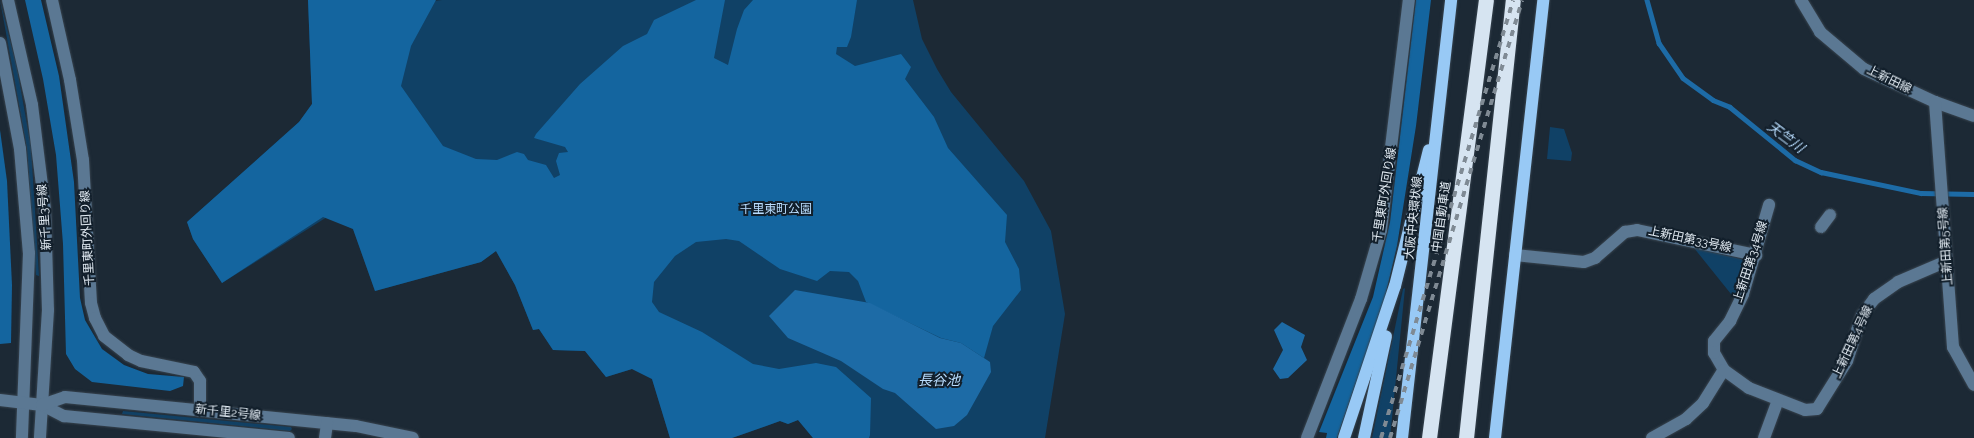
<!DOCTYPE html>
<meta charset="utf-8">
<style>
body{margin:0}
#map{position:relative;width:1974px;height:438px;overflow:hidden;background:#1c2935;font-family:Raleway,"Noto Sans JP",sans-serif}
div>[style]{position:absolute}
.green>*{inset:0;background:#104166}
.forest>*{inset:0;background:#14659f}
.water>*{inset:0;background:#1d6ba6}
.stream>*{height:4.5px;margin:-2.25px;padding:0 2.25px;transform-origin:2.25px;border-radius:2.25px;background:#1d6ba6}
.roads{filter:drop-shadow(0 0 1px #38444f) drop-shadow(0 0 1px #38444f)}
.minor>*{height:12px;margin:-6px;padding:0 6px;transform-origin:6px;border-radius:6px;background:#5b7893}
.major>*{height:12px;margin:-6px;padding:0 6px;transform-origin:6px;border-radius:6px;background:#98c9f5}
.highway>*{height:15px;margin:-7.5px;padding:0 7.5px;transform-origin:7.5px;border-radius:7.5px;background:#d6e4f1}
.rail>*{height:4px;margin-top:-2px;transform-origin:0;background:repeating-linear-gradient(90deg,#7f8a94 0 6px,transparent 0 12px)}
span{translate:-50% -50%;white-space:nowrap;text-align:center;line-height:1.15;-webkit-text-stroke:4px #121f2b;paint-order:stroke}
.street-label{font-size:12px;color:#e1eaf2}
.park-label{font-size:12px;color:#b9ddfe}
.water-label{font-size:14px;color:#b7dbfc;font-style:italic}
</style>
<div id="map">
<div class="green">
<div style="clip-path:polygon(0 0,17px 68px,31px 147px,39px 276px,36px 275px,27px 149px)"></div>
<div style="clip-path:polygon(308px 0,414px 3px,442px 0,913px 0,922px 39px,937px 69px,951px 92px,1024px 181px,1051px 231px,1065px 314px,1045px 438px,813px 438px,798px 420px,788px 424px,780px 421px,732px 438px,670px 438px,652px 379px,632px 369px,606px 377px,585px 351px,553px 350px,539px 329px,533px 330px,515px 285px,496px 251px,481px 262px,375px 291px,353px 229px,327px 217px,222px 283px,193px 239px,187px 222px,299px 122px,312px 104px)"></div>
<div style="clip-path:polygon(1550px 127px,1564px 129px,1572px 153px,1571px 161px,1547px 159px)"></div>
<div style="clip-path:polygon(1694px 248px,1745px 260px,1748px 265px,1735px 299px)"></div>
<div style="clip-path:polygon(1405px 288px,1390px 438px,1372px 438px,1403px 289px)"></div>
<div style="clip-path:polygon(123px 411px,291px 427px,292px 429px,290px 431px,122px 414px)"></div>
</div>
<div class="forest">
<div style="clip-path:polygon(25px 0,41px 0,59px 76px,74px 182px,80px 298px,85px 320px,102px 349px,124px 365px,148px 374px,184px 377px,183px 386px,170px 391px,92px 382px,75px 369px,66px 354px,63px 244px,56px 155px,43px 79px)"></div>
<div style="clip-path:polygon(308px 0,436px 0,411px 46px,401px 86px,443px 146px,476px 159px,497px 160px,517px 152px,524px 154px,528px 160px,546px 165px,554px 178px,560px 175px,556px 161px,559px 153px,568px 152px,565px 147px,534px 138px,536px 134px,580px 84px,623px 46px,647px 34px,654px 20px,696px 0,725px 0,714px 58px,728px 65px,737px 29px,744px 10px,753px 0,857px 0,851px 37px,847px 47px,837px 47px,836px 54px,855px 66px,901px 54px,911px 67px,905px 79px,934px 117px,948px 148px,1007px 215px,1005px 242px,1019px 269px,1021px 290px,993px 326px,984px 358px,961px 343px,941px 338px,866px 302px,858px 281px,849px 272px,830px 271px,817px 281px,780px 269px,739px 241px,726px 239px,696px 242px,675px 256px,654px 282px,652px 302px,659px 312px,702px 332px,753px 364px,779px 369px,816px 363px,836px 367px,871px 398px,870px 435px,869px 438px,813px 438px,798px 420px,788px 424px,780px 421px,732px 438px,670px 438px,652px 379px,632px 369px,606px 377px,585px 351px,553px 350px,539px 329px,533px 330px,515px 285px,496px 251px,481px 262px,375px 291px,353px 229px,323px 217px,222px 283px,193px 239px,187px 222px,299px 122px,312px 104px)"></div>
<div style="clip-path:polygon(1416px 0,1431px 0,1416px 126px,1397px 246px,1384px 301px,1337px 438px,1326px 438px,1327px 433px,1319px 432px,1373px 297px,1390px 222px)"></div>
<div style="clip-path:polygon(0 130px,7px 181px,12px 285px,11px 343px,0 344px)"></div>
</div>
<div class="water">
<div style="clip-path:polygon(795px 290px,870px 303px,940px 338px,961px 343px,990px 362px,991px 372px,967px 415px,954px 426px,936px 429px,895px 393px,883px 389px,841px 361px,788px 338px,769px 316px)"></div>
<div style="clip-path:polygon(1282px 322px,1305px 335px,1301px 347px,1307px 360px,1288px 378px,1280px 379px,1273px 369px,1283px 350px,1274px 330px)"></div>
</div>
<div class="stream">
<div style="left:1647px;top:0;width:45px;rotate:74.4deg"></div>
<div style="left:1659px;top:43px;width:42px;rotate:55.6deg"></div>
<div style="left:1683px;top:78px;width:37px;rotate:36deg"></div>
<div style="left:1713px;top:100px;width:18px;rotate:22deg"></div>
<div style="left:1730px;top:107px;width:84px;rotate:39.2deg"></div>
<div style="left:1795px;top:160px;width:29px;rotate:25deg"></div>
<div style="left:1821px;top:172px;width:102px;rotate:11.9deg"></div>
<div style="left:1921px;top:193px;width:53px;rotate:1.1deg"></div>
</div>
<div class="roads">
<div class="minor">
<div style="left:8px;top:0;width:108px;rotate:77.1deg"></div>
<div style="left:32px;top:105px;width:106px;rotate:82.9deg"></div>
<div style="left:45px;top:210px;width:100px;rotate:88.3deg"></div>
<div style="left:48px;top:310px;width:128px;rotate:93.6deg"></div>
<div style="left:52px;top:0;width:82px;rotate:77.3deg"></div>
<div style="left:70px;top:80px;width:81px;rotate:80.8deg"></div>
<div style="left:83px;top:160px;width:143px;rotate:86.8deg"></div>
<div style="left:91px;top:303px;width:16px;rotate:75deg"></div>
<div style="left:95px;top:318px;width:20px;rotate:63deg"></div>
<div style="left:104px;top:336px;width:31px;rotate:38deg"></div>
<div style="left:128px;top:355px;width:14px;rotate:25deg"></div>
<div style="left:141px;top:361px;width:54px;rotate:11.7deg"></div>
<div style="left:194px;top:372px;width:11px;rotate:56deg"></div>
<div style="left:200px;top:381px;width:29px;rotate:90deg"></div>
<div style="left:1801px;top:0;width:37px;rotate:59deg"></div>
<div style="left:1820px;top:32px;width:57px;rotate:40.1deg"></div>
<div style="left:1864px;top:69px;width:78px;rotate:24.9deg"></div>
<div style="left:1935px;top:102px;width:41px;rotate:19.7deg"></div>
<div style="left:0;top:43px;width:108px;rotate:79.3deg"></div>
<div style="left:20px;top:149px;width:104px;rotate:85.1deg"></div>
<div style="left:29px;top:253px;width:185px;rotate:92.2deg"></div>
<div style="left:1935px;top:102px;width:246px;rotate:85.8deg"></div>
<div style="left:1953px;top:347px;width:43px;rotate:61.1deg"></div>
<div style="left:1821px;top:227px;width:15px;rotate:-53deg"></div>
<div style="left:1515px;top:255px;width:69px;rotate:5.8deg"></div>
<div style="left:1584px;top:262px;width:12px;rotate:-20deg"></div>
<div style="left:1595px;top:258px;width:40px;rotate:-41deg"></div>
<div style="left:1625px;top:232px;width:12px;rotate:-9deg"></div>
<div style="left:1637px;top:230px;width:122px;rotate:11.9deg"></div>
<div style="left:1724px;top:370px;width:20px;rotate:-120deg"></div>
<div style="left:1714px;top:353px;width:12px;rotate:-90deg"></div>
<div style="left:1714px;top:341px;width:26px;rotate:-51deg"></div>
<div style="left:1730px;top:321px;width:30px;rotate:-64deg"></div>
<div style="left:1743px;top:294px;width:93px;rotate:-73.7deg"></div>
<div style="left:0;top:400px;width:42px;rotate:6.8deg"></div>
<div style="left:42px;top:405px;width:25px;rotate:27deg"></div>
<div style="left:64px;top:416px;width:226px;rotate:5.6deg"></div>
<div style="left:42px;top:405px;width:24px;rotate:-19deg"></div>
<div style="left:65px;top:397px;width:292px;rotate:5.7deg"></div>
<div style="left:356px;top:426px;width:58px;rotate:11.9deg"></div>
<div style="left:325px;top:438px;width:15px;rotate:-82deg"></div>
<div style="left:1307px;top:438px;width:149px;rotate:-68.8deg"></div>
<div style="left:1361px;top:299px;width:72px;rotate:-73.8deg"></div>
<div style="left:1381px;top:230px;width:232px;rotate:-83.1deg"></div>
<div style="left:1652px;top:438px;width:39px;rotate:-29deg"></div>
<div style="left:1686px;top:419px;width:23px;rotate:-43deg"></div>
<div style="left:1703px;top:403px;width:39px;rotate:-58deg"></div>
<div style="left:1724px;top:370px;width:31px;rotate:36deg"></div>
<div style="left:1749px;top:388px;width:60px;rotate:21.4deg"></div>
<div style="left:1805px;top:410px;width:12px;rotate:-5deg"></div>
<div style="left:1817px;top:409px;width:57px;rotate:-58deg"></div>
<div style="left:1847px;top:361px;width:48px;rotate:-71.9deg"></div>
<div style="left:1862px;top:315px;width:20px;rotate:-53deg"></div>
<div style="left:1874px;top:299px;width:29px;rotate:-35deg"></div>
<div style="left:1898px;top:282px;width:53px;rotate:-23.2deg"></div>
<div style="left:1764px;top:438px;width:40px;rotate:-69.8deg"></div>
</div>
<div class="major">
<div style="left:1344px;top:438px;width:160px;rotate:-71.5deg"></div>
<div style="left:1395px;top:286px;width:140px;rotate:-76deg"></div>
<div style="left:1364px;top:438px;width:104px;rotate:-77.8deg"></div>
<div style="left:1402px;top:438px;width:441px;rotate:-83.6deg"></div>
<div style="left:1495px;top:438px;width:441px;rotate:-83.7deg"></div>
</div>
<div class="highway">
<div style="left:1429px;top:438px;width:442px;rotate:-82.6deg"></div>
<div style="left:1466px;top:438px;width:441px;rotate:-83.9deg"></div>
</div>
</div>
<div class="rail">
<div style="left:1381px;top:438px;width:457px;rotate:-73.2deg"></div>
<div style="left:1390px;top:438px;width:457px;rotate:-73.2deg"></div>
</div>
<div class="street-label">
<span style="left:1889px;top:80px;rotate:26deg">上新田線</span>
<span style="left:1385px;top:195px;rotate:-81deg">千里東町外回り線</span>
<span style="left:45px;top:217px;rotate:-94deg">新千里3号線</span>
<span style="left:1442px;top:217px;rotate:-82deg">中国自動車道</span>
<span style="left:1414px;top:218px;rotate:-84deg">大阪中央環状線</span>
<span style="left:88px;top:238px;rotate:-93deg">千里東町外回り線</span>
<span style="left:1690px;top:240px;rotate:12deg">上新田第33号線</span>
<span style="left:1946px;top:246px;rotate:-94deg">上新田第5号線</span>
<span style="left:1751px;top:262px;rotate:-72deg">上新田第34号線</span>
<span style="left:1853px;top:342px;rotate:-65deg">上新田第4号線</span>
<span style="left:228px;top:413px;rotate:6deg">新千里2号線</span>
</div>
<div class="park-label">
<span style="left:776px;top:210px">千里東町公園</span>
</div>
<div class="water-label">
<span style="left:1786px;top:137px;rotate:37deg">天竺川</span>
<span style="left:939px;top:380px">長谷池</span>
</div>
</div>
